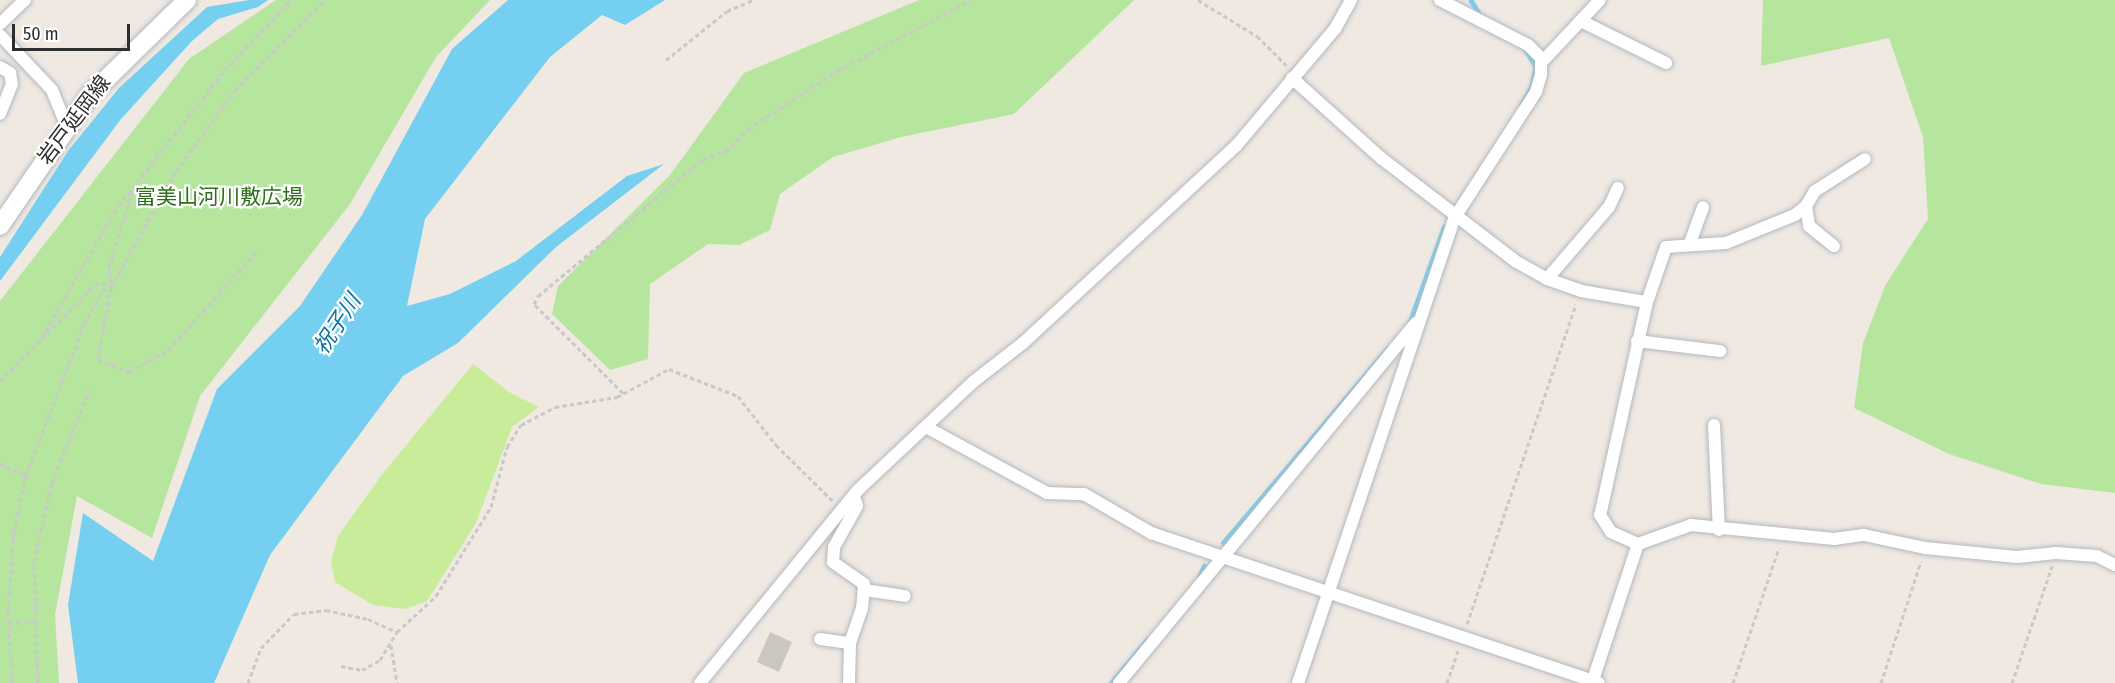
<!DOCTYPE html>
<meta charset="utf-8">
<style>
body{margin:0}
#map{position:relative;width:2115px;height:683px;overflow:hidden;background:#efe9e1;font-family:"Fira Sans Condensed","Noto Sans JP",sans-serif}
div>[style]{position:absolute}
.green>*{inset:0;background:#b6e59e}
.pitch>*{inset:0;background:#c9ec9a}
.water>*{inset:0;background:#75cff0}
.stream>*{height:4.5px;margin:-2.25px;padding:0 2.25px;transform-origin:2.25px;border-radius:2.25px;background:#75cff0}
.building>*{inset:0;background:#cbc7bf}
.path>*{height:3px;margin-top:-1.5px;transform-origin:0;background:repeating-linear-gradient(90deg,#c9c9c9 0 4.5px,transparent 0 7.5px)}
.roads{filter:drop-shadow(0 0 2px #b4b7c1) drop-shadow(0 0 2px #b4b7c1)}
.street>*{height:12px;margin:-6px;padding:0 6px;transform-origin:6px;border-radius:6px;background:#fff}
.secondary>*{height:18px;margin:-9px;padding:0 9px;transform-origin:9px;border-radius:9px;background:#fff}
span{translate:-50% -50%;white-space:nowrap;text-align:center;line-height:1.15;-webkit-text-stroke:4.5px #fff;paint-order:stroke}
.street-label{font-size:21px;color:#2e2e2e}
.park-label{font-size:21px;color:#2c6e1b}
.water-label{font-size:22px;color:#0d6fa3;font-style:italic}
.scale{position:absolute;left:12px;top:24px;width:118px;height:27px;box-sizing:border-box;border:3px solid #2e2e2e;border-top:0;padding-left:8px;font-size:18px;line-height:21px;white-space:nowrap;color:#2e2e2e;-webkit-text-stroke:4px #fff;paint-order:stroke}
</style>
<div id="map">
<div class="green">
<div style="clip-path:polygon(276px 0,490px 0,436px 57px,350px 204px,200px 396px,152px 538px,77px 496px,55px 615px,59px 683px,0 683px,0 301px,189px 59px)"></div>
<div style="clip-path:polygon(919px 0,1134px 0,1014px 114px,901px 137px,833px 157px,780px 194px,770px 230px,739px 245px,708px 244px,650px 284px,648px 359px,610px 370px,552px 314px,558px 286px,670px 175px,744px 73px)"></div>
<div style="clip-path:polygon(1763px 0,2115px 0,2115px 493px,2041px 484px,1949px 454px,1854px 408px,1863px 343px,1886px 284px,1928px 219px,1923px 137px,1889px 38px,1761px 66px)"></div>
</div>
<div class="pitch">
<div style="clip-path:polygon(473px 364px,509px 392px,539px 407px,512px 427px,476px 523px,427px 601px,405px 609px,373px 605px,335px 582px,331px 562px,338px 536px,380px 477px)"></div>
</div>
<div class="water">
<div style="clip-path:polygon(249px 0,268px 0,258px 7px,218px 19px,192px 41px,121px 119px,0 281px,0 257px,68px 151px,119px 88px,207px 7px)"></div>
<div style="clip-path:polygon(508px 0,665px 0,625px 25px,602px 15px,550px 57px,425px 219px,407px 306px,450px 294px,516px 261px,627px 176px,664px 164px,556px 247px,458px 343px,403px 376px,270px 555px,214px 683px,78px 683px,68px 605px,83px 513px,153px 561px,217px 389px,300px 306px,362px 215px,452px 49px)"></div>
</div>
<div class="stream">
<div style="left:1471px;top:0;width:17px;rotate:59deg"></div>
<div style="left:1521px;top:105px;width:20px;rotate:-60deg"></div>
<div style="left:1531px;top:88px;width:22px;rotate:-77deg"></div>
<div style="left:1536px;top:67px;width:22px;rotate:-122deg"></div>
<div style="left:1409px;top:324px;width:103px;rotate:-70.2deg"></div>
<div style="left:1223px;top:543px;width:255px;rotate:-49.8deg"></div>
<div style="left:1199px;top:577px;width:12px;rotate:-66deg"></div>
<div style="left:1111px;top:683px;width:55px;rotate:-50.2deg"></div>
</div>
<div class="building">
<div style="clip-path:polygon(770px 632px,792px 642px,779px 672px,757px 662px)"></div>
</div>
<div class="path">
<div style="left:1198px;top:0;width:69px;rotate:31.4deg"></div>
<div style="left:1257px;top:36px;width:42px;rotate:45deg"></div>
<div style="left:666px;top:60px;width:78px;rotate:-38.8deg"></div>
<div style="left:727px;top:11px;width:28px;rotate:-23deg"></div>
<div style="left:111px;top:287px;width:73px;rotate:100.2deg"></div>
<div style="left:98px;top:359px;width:34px;rotate:23deg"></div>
<div style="left:129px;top:372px;width:45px;rotate:-29.4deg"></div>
<div style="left:168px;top:350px;width:136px;rotate:-48deg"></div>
<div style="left:38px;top:344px;width:152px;rotate:-60.1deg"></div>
<div style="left:114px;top:212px;width:180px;rotate:-52deg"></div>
<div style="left:225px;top:70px;width:96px;rotate:-46.7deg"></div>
<div style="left:0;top:381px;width:136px;rotate:-45.6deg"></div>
<div style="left:95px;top:284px;width:16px"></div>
<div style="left:111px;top:284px;width:17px;rotate:-97deg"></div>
<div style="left:109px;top:267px;width:82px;rotate:-72.9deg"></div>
<div style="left:623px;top:393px;width:126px;rotate:-135deg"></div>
<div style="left:534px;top:304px;width:9px;rotate:-63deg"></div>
<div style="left:538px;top:296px;width:214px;rotate:-39.7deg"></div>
<div style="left:703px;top:159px;width:24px;rotate:-19deg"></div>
<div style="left:726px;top:151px;width:31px;rotate:-45deg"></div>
<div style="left:748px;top:129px;width:106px;rotate:-33.1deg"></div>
<div style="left:837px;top:71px;width:152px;rotate:-27.9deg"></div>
<div style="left:0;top:464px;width:28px;rotate:23deg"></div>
<div style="left:9px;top:623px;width:25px;rotate:-5deg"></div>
<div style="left:1467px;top:624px;width:338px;rotate:-71.2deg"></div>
<div style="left:391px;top:645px;width:38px;rotate:81deg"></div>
<div style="left:341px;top:666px;width:21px;rotate:11deg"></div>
<div style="left:362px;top:670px;width:21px;rotate:-29deg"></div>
<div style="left:380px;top:660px;width:33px;rotate:-59deg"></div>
<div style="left:397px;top:632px;width:53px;rotate:-42.7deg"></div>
<div style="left:436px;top:596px;width:105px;rotate:-58.3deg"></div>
<div style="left:491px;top:507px;width:62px;rotate:-75.1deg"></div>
<div style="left:507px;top:447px;width:26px;rotate:-58deg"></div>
<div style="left:521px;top:425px;width:38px;rotate:-28deg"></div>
<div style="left:555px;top:407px;width:63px;rotate:-9.2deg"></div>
<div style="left:617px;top:397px;width:59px;rotate:-28.3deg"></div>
<div style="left:669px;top:369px;width:74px;rotate:21.4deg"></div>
<div style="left:738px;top:396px;width:62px;rotate:52.2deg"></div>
<div style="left:776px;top:445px;width:80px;rotate:44.5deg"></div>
<div style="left:12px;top:683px;width:72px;rotate:-93.2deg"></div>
<div style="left:8px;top:611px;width:80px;rotate:-85.7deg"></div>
<div style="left:14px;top:531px;width:57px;rotate:-77.9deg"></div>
<div style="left:26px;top:475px;width:162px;rotate:-69deg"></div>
<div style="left:84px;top:324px;width:38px;rotate:-61deg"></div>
<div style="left:102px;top:291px;width:10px;rotate:-24deg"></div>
<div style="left:111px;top:287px;width:133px;rotate:-60.7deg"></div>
<div style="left:176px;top:171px;width:100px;rotate:-53.9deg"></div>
<div style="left:235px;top:90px;width:127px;rotate:-45deg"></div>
<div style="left:38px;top:683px;width:122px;rotate:-91.9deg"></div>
<div style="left:34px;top:561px;width:80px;rotate:-77deg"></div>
<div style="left:52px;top:483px;width:100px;rotate:-68.3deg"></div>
<div style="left:248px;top:683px;width:37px;rotate:-70deg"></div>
<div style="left:261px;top:648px;width:47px;rotate:-45.9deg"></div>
<div style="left:294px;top:614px;width:32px;rotate:-7deg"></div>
<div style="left:326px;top:610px;width:43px;rotate:12.1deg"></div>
<div style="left:368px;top:619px;width:32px;rotate:24deg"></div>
<div style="left:1447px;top:683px;width:34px;rotate:-71deg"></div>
<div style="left:1733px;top:683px;width:143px;rotate:-71.2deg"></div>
<div style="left:1881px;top:683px;width:128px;rotate:-71.8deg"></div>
<div style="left:2012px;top:683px;width:124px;rotate:-71.1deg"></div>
</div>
<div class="roads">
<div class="street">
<div style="left:1581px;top:21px;width:95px;rotate:26.3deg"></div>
<div style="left:0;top:24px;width:35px;rotate:-44deg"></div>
<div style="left:0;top:35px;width:76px;rotate:46.6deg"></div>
<div style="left:52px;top:90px;width:37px;rotate:68deg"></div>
<div style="left:1541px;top:63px;width:86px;rotate:-46.9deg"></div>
<div style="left:0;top:67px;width:12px;rotate:31deg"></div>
<div style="left:10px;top:73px;width:11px;rotate:80deg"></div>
<div style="left:12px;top:84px;width:32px;rotate:112deg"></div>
<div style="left:1292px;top:78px;width:120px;rotate:42deg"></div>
<div style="left:1381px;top:158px;width:169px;rotate:37.5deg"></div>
<div style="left:1515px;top:261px;width:37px;rotate:29deg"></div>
<div style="left:1547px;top:279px;width:36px;rotate:19deg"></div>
<div style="left:1581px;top:291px;width:67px;rotate:9.5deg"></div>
<div style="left:1647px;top:302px;width:218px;rotate:102.4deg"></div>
<div style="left:1600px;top:515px;width:20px;rotate:57deg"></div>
<div style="left:1611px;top:532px;width:30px;rotate:24deg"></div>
<div style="left:1638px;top:544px;width:56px;rotate:-19.7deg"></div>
<div style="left:1691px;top:525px;width:144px;rotate:5.6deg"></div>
<div style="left:1834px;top:539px;width:30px;rotate:-8deg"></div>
<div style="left:1864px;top:535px;width:62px;rotate:12deg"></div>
<div style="left:1925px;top:548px;width:92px;rotate:5.6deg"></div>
<div style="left:2017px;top:557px;width:39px;rotate:-6deg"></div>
<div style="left:2056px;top:553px;width:41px;rotate:4.2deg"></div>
<div style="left:2097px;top:556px;width:20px;rotate:27deg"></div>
<div style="left:1806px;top:206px;width:20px;rotate:81deg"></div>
<div style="left:1809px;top:226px;width:32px;rotate:39deg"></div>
<div style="left:1690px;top:243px;width:38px;rotate:-70deg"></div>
<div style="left:1547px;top:279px;width:95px;rotate:-49.3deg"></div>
<div style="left:1609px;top:207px;width:21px;rotate:-65deg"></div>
<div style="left:1647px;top:302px;width:58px;rotate:-70.9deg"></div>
<div style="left:1666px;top:247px;width:60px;rotate:-3.8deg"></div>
<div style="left:1726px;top:243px;width:74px;rotate:-22.1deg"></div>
<div style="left:1795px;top:215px;width:14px;rotate:-39deg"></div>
<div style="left:1806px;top:206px;width:17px;rotate:-59deg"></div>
<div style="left:1815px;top:191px;width:59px;rotate:-32.6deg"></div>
<div style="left:1637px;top:341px;width:84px;rotate:6.9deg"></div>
<div style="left:1714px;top:425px;width:105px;rotate:87.3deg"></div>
<div style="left:926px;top:427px;width:138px;rotate:28.6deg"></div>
<div style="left:1047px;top:493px;width:37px;rotate:2deg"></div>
<div style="left:1084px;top:494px;width:78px;rotate:30.2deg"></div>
<div style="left:1151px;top:533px;width:472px;rotate:18.5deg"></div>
<div style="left:864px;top:590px;width:41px;rotate:8.3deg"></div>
<div style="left:820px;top:639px;width:30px;rotate:8deg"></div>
<div style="left:700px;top:683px;width:249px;rotate:-50.7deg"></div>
<div style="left:858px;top:490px;width:158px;rotate:-43.2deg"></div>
<div style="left:973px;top:382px;width:63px;rotate:-38deg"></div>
<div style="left:1023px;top:343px;width:290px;rotate:-42.8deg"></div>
<div style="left:1236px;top:146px;width:153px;rotate:-49.8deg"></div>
<div style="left:1335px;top:29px;width:33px;rotate:-61deg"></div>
<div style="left:849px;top:683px;width:40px;rotate:-88.6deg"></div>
<div style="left:850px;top:643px;width:36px;rotate:-71deg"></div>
<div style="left:862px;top:609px;width:25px;rotate:-85deg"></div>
<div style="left:864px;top:584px;width:38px;rotate:-145deg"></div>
<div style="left:833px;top:562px;width:15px;rotate:-86deg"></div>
<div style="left:834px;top:547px;width:47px;rotate:-60.7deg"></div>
<div style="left:857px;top:506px;width:10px;rotate:-107deg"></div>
<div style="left:1119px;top:683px;width:467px;rotate:-50.5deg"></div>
<div style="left:1298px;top:683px;width:492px;rotate:-71.4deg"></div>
<div style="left:1455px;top:217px;width:149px;rotate:-57.1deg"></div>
<div style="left:1536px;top:92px;width:19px;rotate:-74deg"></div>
<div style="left:1541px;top:74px;width:16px;rotate:-90deg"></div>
<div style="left:1541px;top:58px;width:18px;rotate:-135deg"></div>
<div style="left:1528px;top:45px;width:99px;rotate:-152.9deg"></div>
<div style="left:1592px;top:683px;width:146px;rotate:-71.7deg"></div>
</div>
<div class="secondary">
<div style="left:0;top:226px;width:159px;rotate:-55.5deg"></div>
<div style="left:90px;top:95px;width:136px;rotate:-44.4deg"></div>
</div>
</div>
<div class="street-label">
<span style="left:74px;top:120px;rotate:-53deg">岩戸延岡線</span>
</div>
<div class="park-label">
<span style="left:219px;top:197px">富美山河川敷広場</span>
</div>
<div class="water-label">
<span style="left:337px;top:324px;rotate:-57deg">祝子川</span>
</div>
<div class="scale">50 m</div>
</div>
